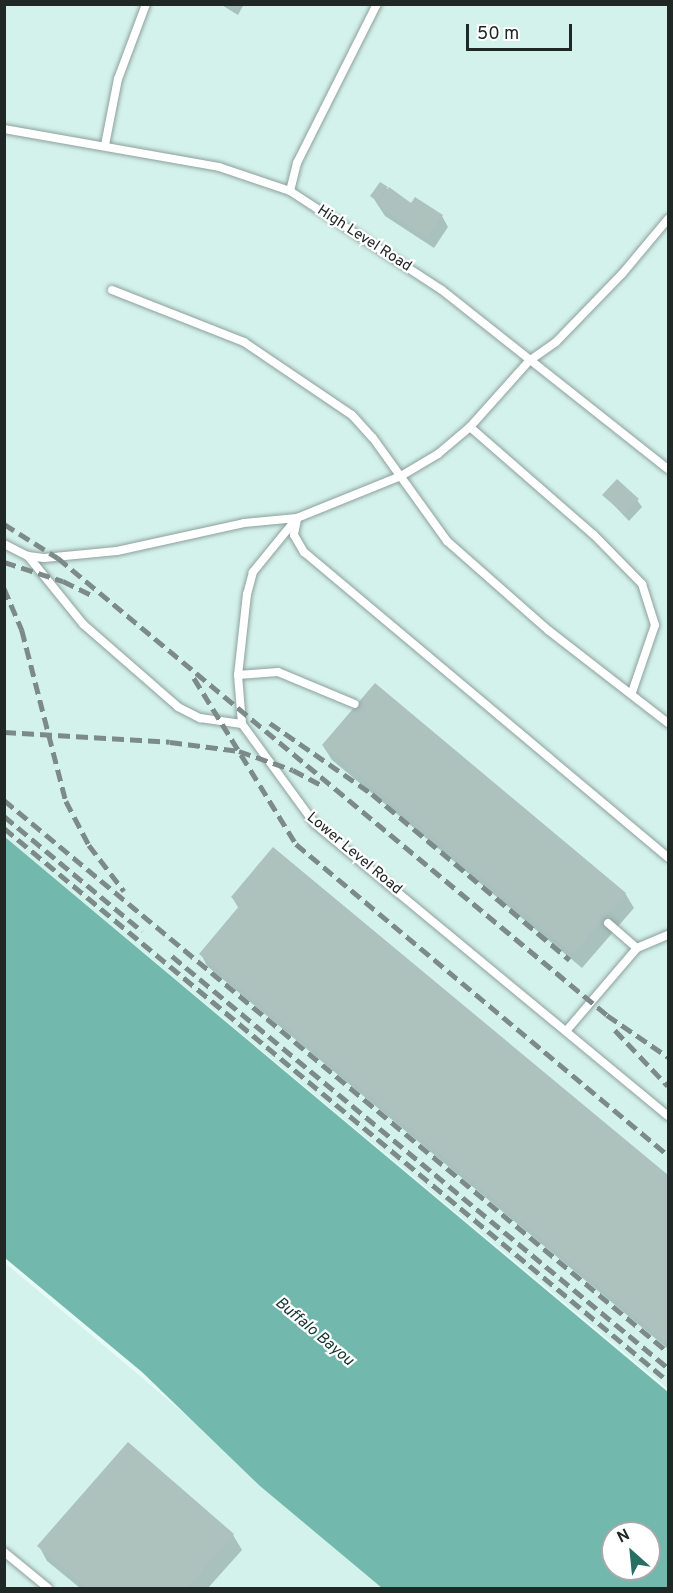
<!DOCTYPE html>
<style>
body{margin:0}
#map{position:relative;width:673px;height:1593px;overflow:hidden;background:#e6fbf7;font-family:Overpass,sans-serif}
div>[style]{position:absolute}
.built>*{inset:0;background:#d4f2ec}
.water>*{inset:0;background:#72b8ad}
.shadow>*{inset:0;background:#0003}
.building>*{inset:0;background:#adc1bd}
.roads{filter:drop-shadow(0 0 2px #8da09c) drop-shadow(0 0 2px #8da09c)}
.service>*{height:8px;margin:-4px;padding:0 4px;transform-origin:4px;border-radius:4px;background:#fff}
.rail>*{height:4.5px;margin-top:-2.25px;transform-origin:0;background:repeating-linear-gradient(90deg,#7d8b88 0 12px,transparent 0 18px)}
span{translate:-50% -50%;white-space:nowrap;text-align:center;line-height:1.15;-webkit-text-stroke:4.5px #fff;paint-order:stroke}
.street-label{font-size:15px;color:#202826}
.water-label{font-size:16px;color:#11342f;font-style:italic}
.frame{position:absolute;inset:0;border:6px solid #202826;pointer-events:none}
.north{position:absolute;left:601px;top:1521px;width:60px;height:60px;box-sizing:border-box;background:#fff;border:2px solid #a6a9a8;border-radius:50%;rotate:333deg;font-size:16px;font-weight:700;line-height:24px;text-align:center;color:#202826}
.north::after{content:'';display:block;margin:auto;width:21px;height:27px;background:#276f65;clip-path:polygon(50% 0,100% 100%,50% 72%,0 100%)}
.scale{position:absolute;left:466px;top:24px;width:106px;height:27px;box-sizing:border-box;border:3px solid #202826;border-top:0;padding-left:8px;font-size:18px;line-height:21px;white-space:nowrap;color:#202826;-webkit-text-stroke:4px #fff;paint-order:stroke}
</style>
<div id="map">
<div class="built">
<div style="clip-path:polygon(4px 5px,668px 5px,668px 1389px,5px 837px)"></div>
<div style="clip-path:polygon(4px 1262px,139px 1375px,388px 1588px,5px 1588px)"></div>
</div>
<div class="water">
<div style="clip-path:polygon(evenodd,5px 837px,668px 1392px,668px 1588px,382px 1588px,260px 1486px,142px 1372px,5px 1258px,5px 837px,613px 1533px,649px 1533px,649px 1569px,613px 1569px,613px 1533px)"></div>
</div>
<div class="shadow">
<div style="clip-path:polygon(220px 4px,244px 4px,238px 15px)"></div>
<div style="clip-path:polygon(386px 188px,411px 205px,442px 216px,448px 227px,434px 248px,385px 216px,372px 196px)"></div>
<div style="clip-path:polygon(604px 495px,637px 500px,642px 507px,629px 521px)"></div>
<div style="clip-path:polygon(323px 746px,625px 893px,634px 908px,582px 968px,332px 760px)"></div>
<div style="clip-path:polygon(273px 849px,668px 1177px,668px 1349px,207px 966px,201px 954px,239px 909px,232px 897px)"></div>
<div style="clip-path:polygon(128px 1444px,233px 1535px,242px 1550px,208px 1588px,80px 1588px,47px 1561px,39px 1546px)"></div>
</div>
<div class="building">
<div style="clip-path:polygon(380px 182px,388px 187px,377px 201px,370px 196px)"></div>
<div style="clip-path:polygon(389px 187px,411px 203px,415px 197px,443px 215px,427px 238px,377px 204px)"></div>
<div style="clip-path:polygon(617px 479px,639px 499px,624px 514px,602px 495px)"></div>
<div style="clip-path:polygon(375px 683px,626px 893px,573px 954px,322px 745px)"></div>
<div style="clip-path:polygon(273px 847px,668px 1175px,668px 1344px,199px 954px,240px 905px,231px 897px)"></div>
<div style="clip-path:polygon(128px 1442px,234px 1534px,187px 1588px,87px 1588px,37px 1546px)"></div>
</div>
<div class="roads">
<div class="service">
<div style="left:4px;top:129px;width:218px;rotate:10deg"></div>
<div style="left:219px;top:167px;width:75px;rotate:18.7deg"></div>
<div style="left:290px;top:191px;width:181px;rotate:33.1deg"></div>
<div style="left:442px;top:290px;width:288px;rotate:38.4deg"></div>
<div style="left:105px;top:145px;width:67px;rotate:-78.9deg"></div>
<div style="left:118px;top:79px;width:80px;rotate:-69.5deg"></div>
<div style="left:290px;top:191px;width:29px;rotate:-76deg"></div>
<div style="left:297px;top:163px;width:178px;rotate:-63.3deg"></div>
<div style="left:112px;top:290px;width:142px;rotate:21.5deg"></div>
<div style="left:244px;top:342px;width:130px;rotate:34.1deg"></div>
<div style="left:352px;top:415px;width:31px;rotate:48deg"></div>
<div style="left:373px;top:438px;width:127px;rotate:54.3deg"></div>
<div style="left:447px;top:541px;width:135px;rotate:41.4deg"></div>
<div style="left:548px;top:630px;width:152px;rotate:37.8deg"></div>
<div style="left:470px;top:427px;width:164px;rotate:41.1deg"></div>
<div style="left:594px;top:535px;width:69px;rotate:45.6deg"></div>
<div style="left:642px;top:584px;width:43px;rotate:72.4deg"></div>
<div style="left:655px;top:625px;width:71px;rotate:108.9deg"></div>
<div style="left:297px;top:518px;width:70px;rotate:129.2deg"></div>
<div style="left:253px;top:572px;width:23px;rotate:105deg"></div>
<div style="left:247px;top:594px;width:81px;rotate:96.3deg"></div>
<div style="left:238px;top:675px;width:49px;rotate:85.3deg"></div>
<div style="left:242px;top:724px;width:124px;rotate:53.9deg"></div>
<div style="left:315px;top:824px;width:458px;rotate:39.6deg"></div>
<div style="left:297px;top:519px;width:16px;rotate:101deg"></div>
<div style="left:294px;top:535px;width:20px;rotate:60deg"></div>
<div style="left:304px;top:552px;width:475px;rotate:40deg"></div>
<div style="left:4px;top:544px;width:27px;rotate:27deg"></div>
<div style="left:28px;top:556px;width:16px;rotate:7deg"></div>
<div style="left:44px;top:558px;width:73px;rotate:-5.5deg"></div>
<div style="left:117px;top:551px;width:130px;rotate:-12.4deg"></div>
<div style="left:244px;top:523px;width:53px;rotate:-5.4deg"></div>
<div style="left:297px;top:518px;width:112px;rotate:-22deg"></div>
<div style="left:401px;top:476px;width:43px;rotate:-30.7deg"></div>
<div style="left:438px;top:454px;width:42px;rotate:-40.2deg"></div>
<div style="left:470px;top:427px;width:89px;rotate:-48.2deg"></div>
<div style="left:529px;top:361px;width:33px;rotate:-35deg"></div>
<div style="left:556px;top:342px;width:95px;rotate:-45.9deg"></div>
<div style="left:622px;top:274px;width:72px;rotate:-50.1deg"></div>
<div style="left:28px;top:556px;width:87px;rotate:51deg"></div>
<div style="left:83px;top:624px;width:126px;rotate:41.1deg"></div>
<div style="left:178px;top:707px;width:25px;rotate:27deg"></div>
<div style="left:200px;top:718px;width:42px;rotate:8.1deg"></div>
<div style="left:238px;top:675px;width:40px;rotate:-4.3deg"></div>
<div style="left:278px;top:672px;width:83px;rotate:22.6deg"></div>
<div style="left:608px;top:923px;width:38px;rotate:41deg"></div>
<div style="left:567px;top:1030px;width:108px;rotate:-49.5deg"></div>
<div style="left:637px;top:948px;width:34px;rotate:-23deg"></div>
<div style="left:4px;top:1552px;width:57px;rotate:39.3deg"></div>
</div>
</div>
<div class="rail">
<div style="left:4px;top:524px;width:64px;rotate:32.2deg"></div>
<div style="left:58px;top:558px;width:714px;rotate:39.77deg"></div>
<div style="left:607px;top:1015px;width:74px;rotate:34.5deg"></div>
<div style="left:4px;top:562px;width:62px;rotate:17.9deg"></div>
<div style="left:63px;top:581px;width:34px;rotate:26deg"></div>
<div style="left:4px;top:588px;width:46px;rotate:66.8deg"></div>
<div style="left:22px;top:630px;width:177px;rotate:75.6deg"></div>
<div style="left:66px;top:801px;width:50px;rotate:62.4deg"></div>
<div style="left:89px;top:845px;width:58px;rotate:52.7deg"></div>
<div style="left:194px;top:678px;width:195px;rotate:58.4deg"></div>
<div style="left:296px;top:844px;width:485px;rotate:39.9deg"></div>
<div style="left:270px;top:723px;width:124px;rotate:34.8deg"></div>
<div style="left:372px;top:794px;width:258px;rotate:40deg"></div>
<div style="left:4px;top:732px;width:166px;rotate:3.4deg"></div>
<div style="left:170px;top:742px;width:70px;rotate:7.4deg"></div>
<div style="left:239px;top:751px;width:57px;rotate:19.4deg"></div>
<div style="left:293px;top:770px;width:32px;rotate:28deg"></div>
<div style="left:4px;top:800px;width:863px;rotate:39.74deg"></div>
<div style="left:4px;top:816px;width:180px;rotate:39.8deg"></div>
<div style="left:4px;top:828px;width:864px;rotate:39.79deg"></div>
<div style="left:172px;top:956px;width:645px;rotate:39.71deg"></div>
<div style="left:615px;top:1030px;width:77px;rotate:46.6deg"></div>
</div>
<div class="street-label">
<span style="left:364px;top:239px;rotate:33deg">High Level Road</span>
<span style="left:354px;top:854px;rotate:40deg">Lower Level Road</span>
</div>
<div class="water-label">
<span style="left:314px;top:1332px;rotate:40deg">Buffalo Bayou</span>
</div>
<div class="frame"></div>
<div class="north">N</div>
<div class="scale">50 m</div>
</div>
